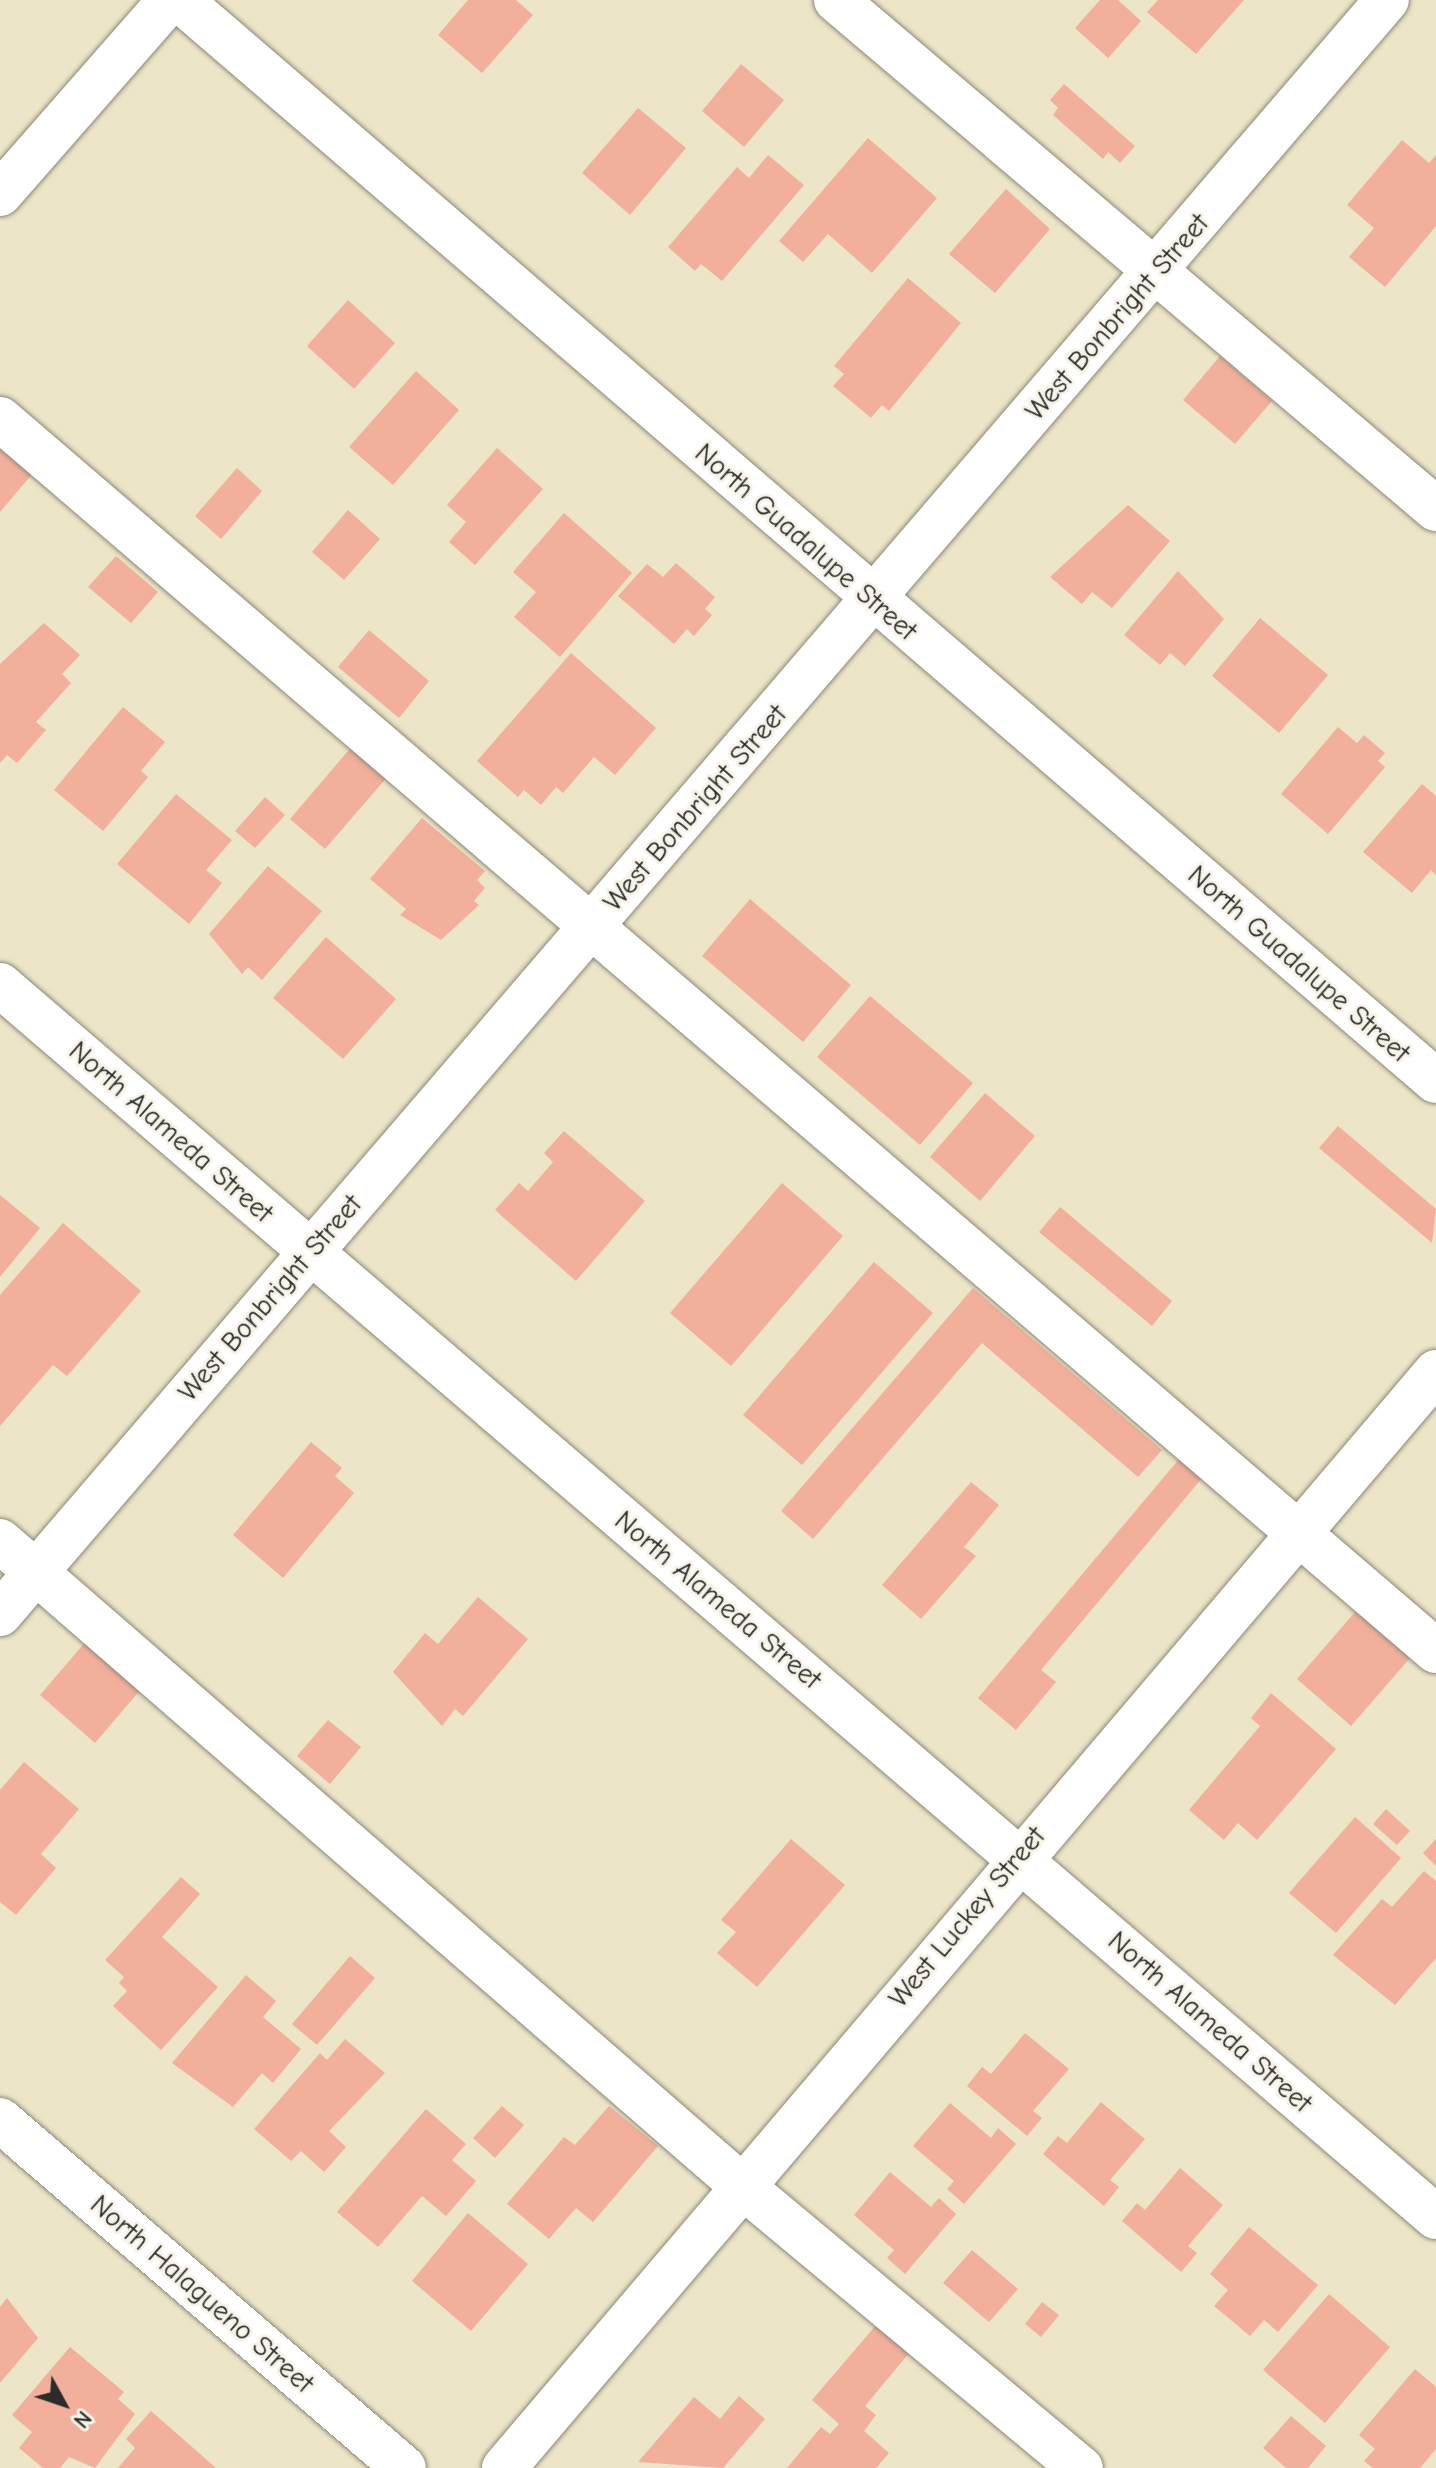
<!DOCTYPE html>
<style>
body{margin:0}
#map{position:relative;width:1436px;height:2468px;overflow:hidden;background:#ece5c7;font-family:"Comic Neue",sans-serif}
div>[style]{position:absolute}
.building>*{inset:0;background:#f1af9c}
.roads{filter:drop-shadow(0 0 2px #8c8879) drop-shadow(0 0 2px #8c8879)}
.minor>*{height:44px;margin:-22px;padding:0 22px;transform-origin:22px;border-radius:22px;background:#fff}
span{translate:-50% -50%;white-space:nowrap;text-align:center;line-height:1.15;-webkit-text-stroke:6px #f7f3e8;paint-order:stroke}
.street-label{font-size:28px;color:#2b2b2b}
.north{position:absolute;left:24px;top:2364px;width:80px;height:80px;-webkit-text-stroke:6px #f7f3e8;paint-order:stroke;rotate:130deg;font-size:22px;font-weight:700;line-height:32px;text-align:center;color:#2b2b2b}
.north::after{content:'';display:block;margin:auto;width:28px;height:36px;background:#2b2b2b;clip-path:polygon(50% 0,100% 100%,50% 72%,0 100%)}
</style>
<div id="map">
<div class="building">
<div style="clip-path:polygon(468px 0,516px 0,533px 15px,482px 73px,438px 35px)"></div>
<div style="clip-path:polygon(1100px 0,1118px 0,1141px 21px,1108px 58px,1075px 28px)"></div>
<div style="clip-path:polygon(1158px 0,1244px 0,1196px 54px,1147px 12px)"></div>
<div style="clip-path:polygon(741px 64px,784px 100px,744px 147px,702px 111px)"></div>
<div style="clip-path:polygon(1064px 84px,1135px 146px,1120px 163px,1108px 152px,1103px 159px,1053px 115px,1058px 108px,1050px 100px)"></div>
<div style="clip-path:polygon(638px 108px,686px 148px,630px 215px,582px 173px)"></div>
<div style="clip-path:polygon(868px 138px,937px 198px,872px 273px,828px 234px,803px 262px,779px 241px)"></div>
<div style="clip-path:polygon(1402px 140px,1429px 163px,1436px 155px,1436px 226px,1385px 287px,1349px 257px,1374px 228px,1347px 205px)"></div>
<div style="clip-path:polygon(768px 155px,804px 185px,722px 281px,701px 264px,695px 271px,668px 247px,737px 167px,749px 178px)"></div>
<div style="clip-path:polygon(1006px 189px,1050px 229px,995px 293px,949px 254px)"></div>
<div style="clip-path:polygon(908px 278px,961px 323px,889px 411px,882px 405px,871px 418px,833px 386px,844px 374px,834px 366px)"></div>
<div style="clip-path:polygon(348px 300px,395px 343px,354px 389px,307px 346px)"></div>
<div style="clip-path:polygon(1220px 356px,1272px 401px,1235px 444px,1183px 400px)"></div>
<div style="clip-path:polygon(416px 371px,459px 410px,393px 485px,349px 447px)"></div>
<div style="clip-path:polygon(0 443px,34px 472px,0 512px)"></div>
<div style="clip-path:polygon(497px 448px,543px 489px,475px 565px,449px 542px,466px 522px,447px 505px)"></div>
<div style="clip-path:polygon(237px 468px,262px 491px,221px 539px,195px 516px)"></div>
<div style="clip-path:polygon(1128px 505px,1170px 541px,1112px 608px,1092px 592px,1082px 604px,1050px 577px)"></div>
<div style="clip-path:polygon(348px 510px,380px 539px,344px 580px,312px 552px)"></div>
<div style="clip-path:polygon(564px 513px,632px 573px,560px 657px,514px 617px,536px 592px,513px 572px)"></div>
<div style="clip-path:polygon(116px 556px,158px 592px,131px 623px,88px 587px)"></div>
<div style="clip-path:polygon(676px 563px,715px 597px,705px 609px,712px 615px,694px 636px,687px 629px,674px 644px,618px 596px,647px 564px,663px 577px)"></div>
<div style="clip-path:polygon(1178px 571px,1224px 619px,1185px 666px,1170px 653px,1160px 665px,1124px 635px)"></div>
<div style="clip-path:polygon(1260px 618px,1328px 675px,1279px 733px,1212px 676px)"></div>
<div style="clip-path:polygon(44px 623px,80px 655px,62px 674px,71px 683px,36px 722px,46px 730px,17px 763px,7px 755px,0 763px,0 664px)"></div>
<div style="clip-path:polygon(369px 630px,429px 681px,399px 718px,338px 667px)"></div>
<div style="clip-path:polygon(571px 653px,656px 728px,615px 775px,594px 757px,563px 793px,556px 787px,541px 805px,524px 790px,518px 797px,477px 761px)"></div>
<div style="clip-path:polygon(123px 707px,165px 742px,141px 771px,148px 777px,103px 831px,54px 790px)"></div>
<div style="clip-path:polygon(1338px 727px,1357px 743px,1364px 735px,1385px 753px,1378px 761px,1385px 767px,1328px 834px,1281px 794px)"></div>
<div style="clip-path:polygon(354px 744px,389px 775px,325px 849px,290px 819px)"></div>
<div style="clip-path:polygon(1422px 784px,1436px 796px,1436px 875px,1431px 870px,1412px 893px,1363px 852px)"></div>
<div style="clip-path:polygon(176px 794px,232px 840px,206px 870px,222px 883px,189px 924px,117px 864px)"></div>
<div style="clip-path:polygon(265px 797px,285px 815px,255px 848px,235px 831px)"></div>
<div style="clip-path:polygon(422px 818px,485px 871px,477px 880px,485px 888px,474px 901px,479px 905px,441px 940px,400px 915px,406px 909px,370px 879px)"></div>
<div style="clip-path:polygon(268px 866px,322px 911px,262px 980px,248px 967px,242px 974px,209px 934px)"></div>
<div style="clip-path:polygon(750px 899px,851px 985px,803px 1042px,702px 956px)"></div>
<div style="clip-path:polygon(326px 937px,396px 999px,343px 1059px,273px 998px)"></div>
<div style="clip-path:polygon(870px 996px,973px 1083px,920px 1145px,817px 1057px)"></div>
<div style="clip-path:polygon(985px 1093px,1035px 1136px,980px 1201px,930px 1157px)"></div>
<div style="clip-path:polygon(1338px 1126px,1436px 1209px,1432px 1243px,1319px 1148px)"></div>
<div style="clip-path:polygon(564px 1131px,645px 1201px,576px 1281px,495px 1210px,519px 1183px,528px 1191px,553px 1162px,544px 1153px)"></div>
<div style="clip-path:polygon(782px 1183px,843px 1236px,731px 1366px,670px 1313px)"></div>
<div style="clip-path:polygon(0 1195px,40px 1228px,0 1277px)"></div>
<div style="clip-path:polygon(1060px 1207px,1172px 1301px,1152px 1326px,1039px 1232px)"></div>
<div style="clip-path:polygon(63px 1223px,141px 1291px,67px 1376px,53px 1365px,0 1426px,0 1295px)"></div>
<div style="clip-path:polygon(874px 1262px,933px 1313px,802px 1465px,743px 1415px)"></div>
<div style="clip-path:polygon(973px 1288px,1162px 1450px,1138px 1477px,982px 1343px,813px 1539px,781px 1511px)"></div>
<div style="clip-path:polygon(311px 1442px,342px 1468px,335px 1476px,354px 1493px,283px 1578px,233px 1535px)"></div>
<div style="clip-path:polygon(1180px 1458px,1203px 1477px,1041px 1670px,1056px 1682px,1016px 1730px,978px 1698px)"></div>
<div style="clip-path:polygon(971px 1482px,999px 1505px,964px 1547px,976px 1556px,921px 1619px,882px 1585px)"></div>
<div style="clip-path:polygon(478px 1597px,528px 1639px,463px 1716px,455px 1709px,442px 1726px,393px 1672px,425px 1633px,438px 1644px)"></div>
<div style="clip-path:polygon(1356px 1611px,1410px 1658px,1351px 1726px,1297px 1679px)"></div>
<div style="clip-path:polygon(87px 1640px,142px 1688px,95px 1743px,40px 1695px)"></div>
<div style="clip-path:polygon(1271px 1693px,1336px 1749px,1257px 1840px,1238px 1823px,1224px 1840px,1189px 1810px,1260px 1726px,1251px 1718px)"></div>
<div style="clip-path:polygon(328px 1720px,361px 1747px,330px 1784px,297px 1756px)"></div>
<div style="clip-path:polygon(24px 1762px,79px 1809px,41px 1854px,56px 1868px,16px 1915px,0 1902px,0 1790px)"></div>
<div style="clip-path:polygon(1386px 1809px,1410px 1831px,1397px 1845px,1373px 1824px)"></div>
<div style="clip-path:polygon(1355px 1817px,1401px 1858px,1336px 1933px,1289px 1893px)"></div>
<div style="clip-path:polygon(791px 1839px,845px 1885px,757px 1987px,717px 1953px,736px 1932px,721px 1920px)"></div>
<div style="clip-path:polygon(1436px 1839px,1436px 1866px,1423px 1853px)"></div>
<div style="clip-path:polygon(1424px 1871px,1436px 1881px,1436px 1958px,1395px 2005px,1333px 1955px,1382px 1899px,1392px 1907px)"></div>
<div style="clip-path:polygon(181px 1877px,200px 1894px,162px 1937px,218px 1987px,161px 2050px,113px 2006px,127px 1991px,119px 1983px,124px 1977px,105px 1960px)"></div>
<div style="clip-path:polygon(350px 1956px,375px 1978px,317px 2045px,292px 2024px)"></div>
<div style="clip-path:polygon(246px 1975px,276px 2001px,263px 2017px,301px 2049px,273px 2083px,262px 2073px,233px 2107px,172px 2063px)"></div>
<div style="clip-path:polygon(1025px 2033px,1069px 2069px,1033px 2111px,1042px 2118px,1027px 2136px,967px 2086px,982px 2067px,991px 2074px)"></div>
<div style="clip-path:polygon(345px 2039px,385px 2073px,329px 2131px,346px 2147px,324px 2172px,301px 2151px,291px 2161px,254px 2129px,320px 2053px,327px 2060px)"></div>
<div style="clip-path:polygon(1101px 2102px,1145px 2139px,1110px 2180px,1119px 2187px,1104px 2206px,1043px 2154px,1058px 2136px,1067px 2143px)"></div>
<div style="clip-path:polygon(950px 2103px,991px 2138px,998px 2128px,1016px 2144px,964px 2204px,947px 2189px,954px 2181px,913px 2146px)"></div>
<div style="clip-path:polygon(502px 2106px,524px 2125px,495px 2158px,473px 2138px)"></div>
<div style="clip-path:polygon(609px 2106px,658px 2146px,593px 2222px,576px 2208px,549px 2239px,507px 2204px,564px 2137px,575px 2145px)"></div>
<div style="clip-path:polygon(426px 2109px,466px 2144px,452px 2160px,476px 2181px,446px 2216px,422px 2196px,378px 2247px,337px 2212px)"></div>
<div style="clip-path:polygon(1180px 2168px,1223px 2205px,1188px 2246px,1197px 2253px,1181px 2272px,1122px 2221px,1137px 2203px,1145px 2210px)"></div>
<div style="clip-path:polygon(890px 2172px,931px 2207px,939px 2198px,956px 2214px,905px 2274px,887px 2258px,894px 2250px,854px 2215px)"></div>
<div style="clip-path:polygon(468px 2213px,528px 2264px,471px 2331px,412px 2281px)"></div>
<div style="clip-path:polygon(1249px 2227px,1318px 2285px,1278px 2332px,1264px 2320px,1250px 2336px,1214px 2306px,1228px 2290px,1210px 2274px)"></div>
<div style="clip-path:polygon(972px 2250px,1018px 2289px,989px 2322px,943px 2283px)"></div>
<div style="clip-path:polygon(1329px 2294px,1390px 2347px,1325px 2423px,1263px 2370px)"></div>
<div style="clip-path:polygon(7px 2298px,38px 2338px,0 2383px,0 2307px)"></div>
<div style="clip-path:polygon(1042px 2302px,1059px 2315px,1041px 2337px,1025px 2324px)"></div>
<div style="clip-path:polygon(877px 2324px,910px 2352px,865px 2406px,876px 2415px,864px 2431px,889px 2453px,876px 2468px,787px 2468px,821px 2427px,830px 2434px,839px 2424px,812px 2400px)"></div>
<div style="clip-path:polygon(70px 2347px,124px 2392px,118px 2399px,135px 2414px,95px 2468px,69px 2457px,60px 2468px,43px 2468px,19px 2448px,32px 2432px,12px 2415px)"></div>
<div style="clip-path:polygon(1415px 2369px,1436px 2387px,1436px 2449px,1420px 2468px,1373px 2468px,1364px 2461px,1375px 2449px,1359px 2435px)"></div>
<div style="clip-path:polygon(739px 2396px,765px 2419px,723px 2468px,638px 2462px,694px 2397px,720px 2419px)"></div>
<div style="clip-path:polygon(151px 2411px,216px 2468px,118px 2468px,135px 2448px,126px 2439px)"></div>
<div style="clip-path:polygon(1291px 2416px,1326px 2446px,1308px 2468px,1286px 2468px,1263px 2448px)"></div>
</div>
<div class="roads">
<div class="minor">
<div style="left:180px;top:0;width:1657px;rotate:40.72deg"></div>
<div style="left:836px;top:0;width:787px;rotate:40.31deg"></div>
<div style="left:0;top:194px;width:258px;rotate:-48.8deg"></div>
<div style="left:0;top:419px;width:1892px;rotate:40.63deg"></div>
<div style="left:0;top:985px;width:1892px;rotate:40.63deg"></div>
<div style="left:0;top:1541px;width:983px;rotate:41deg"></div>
<div style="left:742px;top:2186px;width:441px;rotate:39.8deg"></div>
<div style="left:0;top:1614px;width:2128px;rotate:-49.33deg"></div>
<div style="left:0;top:2120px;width:533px;rotate:40.74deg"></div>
<div style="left:504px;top:2468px;width:1439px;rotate:-49.62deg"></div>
</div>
</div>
<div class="street-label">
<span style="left:1117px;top:317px;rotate:-49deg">West Bonbright Street</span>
<span style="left:806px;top:542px;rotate:41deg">North Guadalupe Street</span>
<span style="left:695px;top:808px;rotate:-49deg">West Bonbright Street</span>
<span style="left:1299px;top:964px;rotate:41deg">North Guadalupe Street</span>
<span style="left:171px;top:1132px;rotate:41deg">North Alameda Street</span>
<span style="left:270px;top:1298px;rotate:-49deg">West Bonbright Street</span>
<span style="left:718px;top:1600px;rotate:40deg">North Alameda Street</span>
<span style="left:967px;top:1917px;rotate:-50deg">West Luckey Street</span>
<span style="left:1210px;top:2022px;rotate:41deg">North Alameda Street</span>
<span style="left:202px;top:2294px;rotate:41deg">North Halagueno Street</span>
</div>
<div class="north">N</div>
</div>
